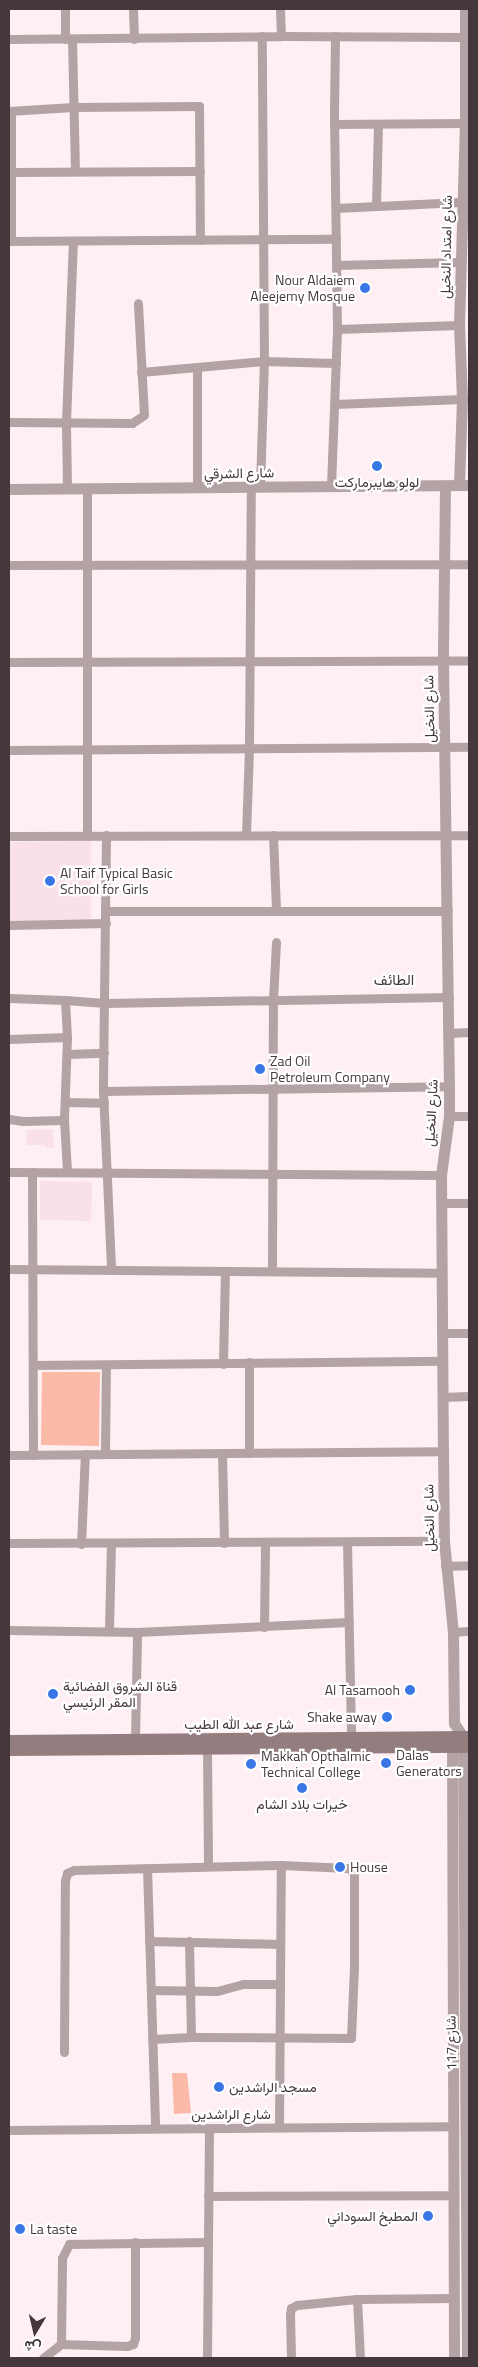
<!DOCTYPE html>
<meta charset="utf-8">
<style>
body{margin:0}
#map{position:relative;width:478px;height:2367px;overflow:hidden;background:#feeff4;font-family:"Titillium Web",Vazirmatn,sans-serif}
div>[style]{position:absolute}
.built>*{inset:0;background:#fae0e9}
.green>*{inset:0;background:#fbb9a8}
.minor>*{height:9px;margin:-4.5px;padding:0 4.5px;transform-origin:4.5px;border-radius:4.5px;background:#b3a3a4}
.tertiary>*{height:11px;margin:-5.5px;padding:0 5.5px;transform-origin:5.5px;border-radius:5.5px;background:#b3a3a4}
.secondary>*{height:12px;margin:-6px;padding:0 6px;transform-origin:6px;border-radius:6px;background:#937d7e}
.dots>*{width:14px;height:14px;translate:-50% -50%;box-sizing:border-box;border:2px solid #fff;border-radius:50%}
span{translate:-50% -50%;white-space:nowrap;text-align:center;line-height:1.15;-webkit-text-stroke:4.5px #fff;paint-order:stroke}
.street-label{font-size:14px;color:#45383c}
.poi-label{font-size:14px;color:#45383c}
.right{translate:-100% -50%;text-align:right}
.left{translate:0 -50%;text-align:left}
.neighbourhood-label{font-size:15px;color:#45383c}
.frame{position:absolute;inset:0;border:10px solid #45383c;pointer-events:none}
.north{position:absolute;left:10px;top:2307px;width:50px;height:50px;-webkit-text-stroke:4px #fff;paint-order:stroke;rotate:189deg;font-size:14px;font-weight:700;line-height:20px;text-align:center;color:#45383c}
.north::after{content:'';display:block;margin:auto;width:18px;height:22px;background:#45383c;clip-path:polygon(50% 0,100% 100%,50% 72%,0 100%)}
</style>
<div id="map">
<div class="built">
<div style="clip-path:polygon(91px 841px,91px 921px,9px 921px,9px 842px)"></div>
<div style="clip-path:polygon(53px 1129px,54px 1148px,46px 1148px,46px 1145px,27px 1145px,26px 1130px)"></div>
<div style="clip-path:polygon(40px 1181px,92px 1182px,91px 1221px,40px 1220px)"></div>
</div>
<div class="green">
<div style="clip-path:polygon(42px 1372px,100px 1372px,99px 1446px,41px 1445px)"></div>
<div style="clip-path:polygon(172px 2073px,187px 2073px,191px 2113px,174px 2114px)"></div>
</div>
<div class="minor">
<div style="left:133px;top:9px;width:30px;rotate:88deg"></div>
<div style="left:280px;top:9px;width:27px;rotate:88deg"></div>
<div style="left:9px;top:39px;width:272px;rotate:-0.6deg"></div>
<div style="left:281px;top:36px;width:184px;rotate:0.3deg"></div>
<div style="left:65px;top:39px;width:30px;rotate:-90deg"></div>
<div style="left:72px;top:39px;width:131px;rotate:88.7deg"></div>
<div style="left:9px;top:111px;width:64px;rotate:-3.6deg"></div>
<div style="left:73px;top:107px;width:126px;rotate:-0.5deg"></div>
<div style="left:199px;top:106px;width:134px;rotate:89.6deg"></div>
<div style="left:11px;top:111px;width:130px;rotate:90deg"></div>
<div style="left:334px;top:124px;width:131px;rotate:-0.4deg"></div>
<div style="left:11px;top:172px;width:189px;rotate:-0.3deg"></div>
<div style="left:376px;top:206px;width:82px;rotate:-88.6deg"></div>
<div style="left:336px;top:208px;width:125px;rotate:-2.7deg"></div>
<div style="left:9px;top:241px;width:327px;rotate:-0.4deg"></div>
<div style="left:336px;top:265px;width:124px;rotate:-1.4deg"></div>
<div style="left:337px;top:329px;width:122px;rotate:-1.9deg"></div>
<div style="left:141px;top:372px;width:123px;rotate:-5.1deg"></div>
<div style="left:264px;top:361px;width:72px;rotate:1.6deg"></div>
<div style="left:335px;top:404px;width:127px;rotate:-2.3deg"></div>
<div style="left:9px;top:422px;width:123px;rotate:0.5deg"></div>
<div style="left:132px;top:423px;width:14px;rotate:-34deg"></div>
<div style="left:144px;top:415px;width:112px;rotate:-93.1deg"></div>
<div style="left:331px;top:486px;width:157px;rotate:-87.8deg"></div>
<div style="left:337px;top:329px;width:218px;rotate:-90.8deg"></div>
<div style="left:334px;top:111px;width:75px;rotate:-89.2deg"></div>
<div style="left:260px;top:487px;width:126px;rotate:-88.2deg"></div>
<div style="left:264px;top:361px;width:325px;rotate:-90.4deg"></div>
<div style="left:87px;top:488px;width:347px;rotate:90deg"></div>
<div style="left:197px;top:488px;width:121px;rotate:-90deg"></div>
<div style="left:67px;top:489px;width:67px;rotate:-90.9deg"></div>
<div style="left:66px;top:422px;width:181px;rotate:-87.8deg"></div>
<div style="left:9px;top:565px;width:460px;rotate:-0.1deg"></div>
<div style="left:9px;top:662px;width:460px;rotate:-0.2deg"></div>
<div style="left:9px;top:750px;width:460px;rotate:-0.4deg"></div>
<div style="left:106px;top:835px;width:256px;rotate:90.7deg"></div>
<div style="left:103px;top:1091px;width:179px;rotate:87.4deg"></div>
<div style="left:246px;top:835px;width:87px;rotate:-88deg"></div>
<div style="left:249px;top:748px;width:260px;rotate:-89.6deg"></div>
<div style="left:273px;top:835px;width:76px;rotate:87.7deg"></div>
<div style="left:9px;top:836px;width:460px;rotate:-0.1deg"></div>
<div style="left:106px;top:911px;width:342px"></div>
<div style="left:9px;top:925px;width:97px;rotate:-1.2deg"></div>
<div style="left:9px;top:998px;width:56px;rotate:2deg"></div>
<div style="left:65px;top:1000px;width:40px;rotate:4.3deg"></div>
<div style="left:105px;top:1003px;width:344px;rotate:-1deg"></div>
<div style="left:65px;top:1000px;width:37px;rotate:87deg"></div>
<div style="left:67px;top:1037px;width:83px;rotate:92.1deg"></div>
<div style="left:64px;top:1120px;width:51px;rotate:86.6deg"></div>
<div style="left:449px;top:1033px;width:20px;rotate:-3deg"></div>
<div style="left:9px;top:1039px;width:58px;rotate:-2deg"></div>
<div style="left:67px;top:1054px;width:37px;rotate:-2deg"></div>
<div style="left:103px;top:1091px;width:346px;rotate:-0.8deg"></div>
<div style="left:65px;top:1102px;width:39px;rotate:1deg"></div>
<div style="left:449px;top:1116px;width:20px"></div>
<div style="left:9px;top:1119px;width:14px;rotate:8deg"></div>
<div style="left:23px;top:1121px;width:41px;rotate:-1.4deg"></div>
<div style="left:9px;top:1172px;width:432px;rotate:0.4deg"></div>
<div style="left:32px;top:1172px;width:283px;rotate:89.8deg"></div>
<div style="left:442px;top:1203px;width:27px"></div>
<div style="left:9px;top:1269px;width:433px;rotate:0.5deg"></div>
<div style="left:272px;top:1271px;width:271px;rotate:-89.8deg"></div>
<div style="left:273px;top:1000px;width:58px;rotate:-87deg"></div>
<div style="left:443px;top:1333px;width:26px"></div>
<div style="left:223px;top:1364px;width:93px;rotate:-88.8deg"></div>
<div style="left:33px;top:1365px;width:410px;rotate:-0.6deg"></div>
<div style="left:443px;top:1397px;width:26px;rotate:-2deg"></div>
<div style="left:222px;top:1453px;width:90px;rotate:88.7deg"></div>
<div style="left:249px;top:1453px;width:91px;rotate:-90deg"></div>
<div style="left:105px;top:1454px;width:89px;rotate:-89.4deg"></div>
<div style="left:9px;top:1455px;width:434px;rotate:-0.5deg"></div>
<div style="left:347px;top:1542px;width:196px;rotate:88.8deg"></div>
<div style="left:9px;top:1543px;width:435px;rotate:-0.3deg"></div>
<div style="left:81px;top:1544px;width:90px;rotate:-87.5deg"></div>
<div style="left:445px;top:1566px;width:24px;rotate:-2deg"></div>
<div style="left:264px;top:1627px;width:84px;rotate:-89.3deg"></div>
<div style="left:9px;top:1630px;width:128px;rotate:0.9deg"></div>
<div style="left:137px;top:1632px;width:212px;rotate:-2.7deg"></div>
<div style="left:109px;top:1630px;width:86px;rotate:-88.7deg"></div>
<div style="left:453px;top:1632px;width:16px;rotate:-4deg"></div>
<div style="left:135px;top:1740px;width:108px;rotate:-88.9deg"></div>
<div style="left:207px;top:1749px;width:116px;rotate:89.5deg"></div>
<div style="left:147px;top:1868px;width:260px;rotate:88.2deg"></div>
<div style="left:149px;top:1941px;width:130px;rotate:1.3deg"></div>
<div style="left:189px;top:1941px;width:96px;rotate:88.8deg"></div>
<div style="left:151px;top:1990px;width:66px;rotate:0.9deg"></div>
<div style="left:217px;top:1991px;width:27px;rotate:-15deg"></div>
<div style="left:243px;top:1984px;width:36px"></div>
<div style="left:64px;top:2052px;width:171px;rotate:-89.7deg"></div>
<div style="left:65px;top:1881px;width:8px;rotate:-76deg"></div>
<div style="left:67px;top:1873px;width:8px;rotate:-23deg"></div>
<div style="left:74px;top:1870px;width:207px;rotate:-1.4deg"></div>
<div style="left:281px;top:1865px;width:67px;rotate:2.6deg"></div>
<div style="left:348px;top:1868px;width:7px;rotate:34deg"></div>
<div style="left:354px;top:1872px;width:95px;rotate:90deg"></div>
<div style="left:354px;top:1967px;width:71px;rotate:92.4deg"></div>
<div style="left:351px;top:2038px;width:160px;rotate:-179.6deg"></div>
<div style="left:191px;top:2037px;width:39px;rotate:177deg"></div>
<div style="left:279px;top:2127px;width:262px;rotate:-89.6deg"></div>
<div style="left:9px;top:2130px;width:444px;rotate:-0.5deg"></div>
<div style="left:208px;top:2196px;width:246px;rotate:-0.2deg"></div>
<div style="left:357px;top:2299px;width:59px;rotate:87.1deg"></div>
<div style="left:61px;top:2344px;width:86px;rotate:-89.3deg"></div>
<div style="left:62px;top:2258px;width:16px;rotate:-63deg"></div>
<div style="left:69px;top:2244px;width:139px;rotate:-0.8deg"></div>
<div style="left:43px;top:2358px;width:23px;rotate:-38deg"></div>
<div style="left:61px;top:2344px;width:66px;rotate:1.7deg"></div>
<div style="left:127px;top:2346px;width:6px;rotate:-18deg"></div>
<div style="left:133px;top:2344px;width:6px;rotate:-72deg"></div>
<div style="left:135px;top:2338px;width:96px;rotate:-90deg"></div>
<div style="left:207px;top:2358px;width:230px;rotate:-89.5deg"></div>
<div style="left:291px;top:2358px;width:44px;rotate:-91.3deg"></div>
<div style="left:290px;top:2314px;width:6px;rotate:-81deg"></div>
<div style="left:291px;top:2308px;width:7px;rotate:-27deg"></div>
<div style="left:297px;top:2305px;width:60px;rotate:-5.7deg"></div>
<div style="left:357px;top:2299px;width:97px;rotate:-0.6deg"></div>
</div>
<div class="tertiary">
<div style="left:459px;top:485px;width:86px;rotate:-88deg"></div>
<div style="left:462px;top:399px;width:74px;rotate:-92.3deg"></div>
<div style="left:459px;top:325px;width:202px;rotate:-88.3deg"></div>
<div style="left:465px;top:123px;width:114px;rotate:-90deg"></div>
<div style="left:445px;top:487px;width:173px;rotate:90.7deg"></div>
<div style="left:443px;top:660px;width:426px;rotate:89.2deg"></div>
<div style="left:449px;top:1086px;width:30px;rotate:90deg"></div>
<div style="left:449px;top:1116px;width:60px;rotate:97.7deg"></div>
<div style="left:441px;top:1175px;width:276px;rotate:89.6deg"></div>
<div style="left:443px;top:1451px;width:90px;rotate:89.4deg"></div>
<div style="left:444px;top:1541px;width:91px;rotate:84.4deg"></div>
<div style="left:453px;top:1632px;width:91px;rotate:89.4deg"></div>
<div style="left:454px;top:1723px;width:17px;rotate:57deg"></div>
<div style="left:463px;top:1737px;width:621px;rotate:89.63deg"></div>
<div style="left:9px;top:489px;width:460px;rotate:-0.5deg"></div>
<div style="left:452px;top:1740px;width:618px;rotate:89.81deg"></div>
</div>
<div class="secondary">
<div style="left:9px;top:1741px;width:460px;rotate:-0.5deg"></div>
<div style="left:9px;top:1750px;width:460px;rotate:-0.4deg"></div>
</div>
<div class="dots">
<div style="left:365px;top:288px;background:#3a77e6"></div>
<div style="left:377px;top:466px;background:#3a77e6"></div>
<div style="left:50px;top:881px;background:#3a77e6"></div>
<div style="left:260px;top:1069px;background:#3a77e6"></div>
<div style="left:410px;top:1690px;background:#3a77e6"></div>
<div style="left:53px;top:1694px;background:#3a77e6"></div>
<div style="left:387px;top:1717px;background:#3a77e6"></div>
<div style="left:386px;top:1763px;background:#3a77e6"></div>
<div style="left:251px;top:1764px;background:#3a77e6"></div>
<div style="left:302px;top:1788px;background:#3a77e6"></div>
<div style="left:340px;top:1867px;background:#3a77e6"></div>
<div style="left:219px;top:2087px;background:#3a77e6"></div>
<div style="left:428px;top:2216px;background:#3a77e6"></div>
<div style="left:20px;top:2229px;background:#3a77e6"></div>
</div>
<div class="street-label">
<span style="left:446px;top:247px;rotate:-89deg">شارع امتداد النخيل</span>
<span style="left:239px;top:473px;rotate:-1deg">شارع الشرقي</span>
<span style="left:429px;top:709px;rotate:-91deg">شارع النخيل</span>
<span style="left:431px;top:1113px;rotate:-87deg">شارع النخيل</span>
<span style="left:429px;top:1518px;rotate:-91deg">شارع النخيل</span>
<span style="left:239px;top:1724px">شارع عبد الله الطيب</span>
<span style="left:451px;top:2043px;rotate:-91deg">شارع 117</span>
<span style="left:231px;top:2114px">شارع الراشدين</span>
</div>
<div class="poi-label">
<span class="right" style="left:355px;top:288px">Nour Aldaiem<br>Aleejemy Mosque</span>
<span style="left:377px;top:482px">لولو هايبرماركت</span>
<span class="left" style="left:60px;top:881px">Al Taif Typical Basic<br>School for Girls</span>
<span class="left" style="left:270px;top:1069px">Zad Oil<br>Petroleum Company</span>
<span class="left" style="left:63px;top:1694px">قناة الشروق الفضائية<br>المقر الرئيسي</span>
<span class="right" style="left:400px;top:1690px">Al Tasamooh</span>
<span class="right" style="left:377px;top:1717px">Shake away</span>
<span class="left" style="left:396px;top:1763px">Dalas<br>Generators</span>
<span class="left" style="left:261px;top:1764px">Makkah Opthalmic<br>Technical College</span>
<span style="left:302px;top:1804px">خيرات بلاد الشام</span>
<span class="left" style="left:350px;top:1867px">House</span>
<span class="left" style="left:229px;top:2087px">مسجد الراشدين</span>
<span class="right" style="left:418px;top:2216px">المطبخ السوداني</span>
<span class="left" style="left:30px;top:2229px">La taste</span>
</div>
<div class="neighbourhood-label">
<span style="left:394px;top:980px">الطائف</span>
</div>
<div class="frame"></div>
<div class="north">ش</div>
</div>
